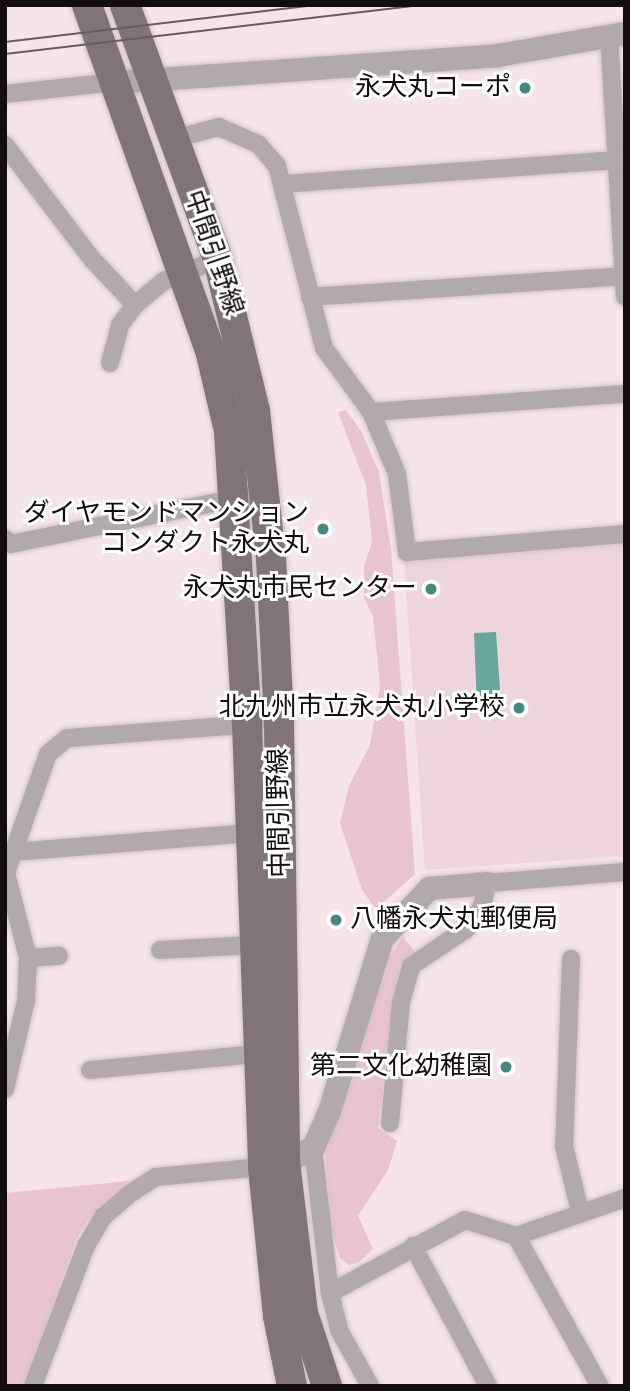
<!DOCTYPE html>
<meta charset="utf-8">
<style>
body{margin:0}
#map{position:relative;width:630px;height:1391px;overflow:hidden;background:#f5e4ea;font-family:"Sofia Sans Condensed","Noto Sans JP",sans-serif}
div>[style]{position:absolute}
.built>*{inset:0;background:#eed4dd}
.green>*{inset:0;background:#e9c3d1}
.water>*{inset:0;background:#67a89e}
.roads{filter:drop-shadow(0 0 2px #d1c2c7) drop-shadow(0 0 2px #d1c2c7)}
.minor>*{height:18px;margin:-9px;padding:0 9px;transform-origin:9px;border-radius:9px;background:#b1a9ac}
.tertiary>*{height:23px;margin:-11.5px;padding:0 11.5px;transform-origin:11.5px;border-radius:11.5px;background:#b1a9ac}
.primary>*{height:30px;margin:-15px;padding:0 15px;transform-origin:15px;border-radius:15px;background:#817479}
.tram>*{height:2px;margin:-1px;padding:0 1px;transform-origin:1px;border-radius:1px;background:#675d60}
.dots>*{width:19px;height:19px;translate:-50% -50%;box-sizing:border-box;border:4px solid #fff;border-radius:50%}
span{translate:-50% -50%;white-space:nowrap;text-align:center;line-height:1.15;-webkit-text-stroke:6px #fff;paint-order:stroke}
.poi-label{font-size:26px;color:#130d0f}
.right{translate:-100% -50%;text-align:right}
.left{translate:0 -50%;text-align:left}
.street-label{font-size:26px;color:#130d0f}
.frame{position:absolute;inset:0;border:7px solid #130d0f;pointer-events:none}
</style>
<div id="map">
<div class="built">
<div style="clip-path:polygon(625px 544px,625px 856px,425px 870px,404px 559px)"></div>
</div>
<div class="green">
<div style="clip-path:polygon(346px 410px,361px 431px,379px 472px,391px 549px,415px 874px,376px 909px,362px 890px,340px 823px,349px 786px,370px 745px,380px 686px,373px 616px,364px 598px,364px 566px,372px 542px,366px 485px,338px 412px)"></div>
<div style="clip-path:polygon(403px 937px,415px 952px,402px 966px,392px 1007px,378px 1128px,397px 1141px,388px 1170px,358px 1216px,373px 1249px,359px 1262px,349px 1265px,340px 1258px,330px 1225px,325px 1145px,384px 965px)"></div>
<div style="clip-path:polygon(130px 1181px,90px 1216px,76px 1240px,24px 1386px,5px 1386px,5px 1193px)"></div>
</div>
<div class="water">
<div style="clip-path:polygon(496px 632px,501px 705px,477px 706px,474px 633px)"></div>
</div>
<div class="roads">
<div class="minor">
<div style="left:609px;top:36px;width:261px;rotate:86.5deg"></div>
<div style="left:5px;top:94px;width:111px;rotate:-6.2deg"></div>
<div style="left:173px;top:139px;width:48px;rotate:-14.6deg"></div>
<div style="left:219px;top:127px;width:43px;rotate:23.6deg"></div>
<div style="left:258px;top:144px;width:29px;rotate:49deg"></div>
<div style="left:277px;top:166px;width:188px;rotate:75.5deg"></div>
<div style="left:324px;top:348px;width:79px;rotate:53.7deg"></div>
<div style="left:371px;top:412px;width:67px;rotate:67.2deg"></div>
<div style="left:397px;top:474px;width:79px;rotate:82.7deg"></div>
<div style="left:407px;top:552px;width:219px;rotate:-4.7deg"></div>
<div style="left:5px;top:145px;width:143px;rotate:52.7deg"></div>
<div style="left:92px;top:259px;width:63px;rotate:46.9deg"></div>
<div style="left:283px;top:184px;width:333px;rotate:-4.1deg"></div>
<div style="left:310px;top:297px;width:316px;rotate:-3.8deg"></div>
<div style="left:110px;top:363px;width:39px;rotate:-75deg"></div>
<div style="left:120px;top:325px;width:25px;rotate:-53deg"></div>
<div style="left:135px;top:305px;width:38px;rotate:-40deg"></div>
<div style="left:164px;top:281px;width:58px;rotate:-22.2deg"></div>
<div style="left:371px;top:412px;width:255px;rotate:-4.1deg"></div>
<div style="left:5px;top:539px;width:8px;rotate:40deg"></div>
<div style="left:11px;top:544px;width:260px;rotate:-11.5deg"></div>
<div style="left:13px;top:852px;width:238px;rotate:-4.6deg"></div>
<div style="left:160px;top:950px;width:94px;rotate:-3deg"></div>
<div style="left:28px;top:958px;width:31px;rotate:-4deg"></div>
<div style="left:571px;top:959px;width:187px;rotate:92.1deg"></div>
<div style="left:564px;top:1146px;width:67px;rotate:76.2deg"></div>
<div style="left:90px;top:1070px;width:168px;rotate:-5.5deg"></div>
<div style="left:5px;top:1089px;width:90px;rotate:-76.6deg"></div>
<div style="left:26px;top:1001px;width:43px;rotate:-87.3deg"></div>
<div style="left:28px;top:958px;width:88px;rotate:-104.5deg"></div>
<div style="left:6px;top:873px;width:126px;rotate:-70.6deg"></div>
<div style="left:48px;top:754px;width:25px;rotate:-40deg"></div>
<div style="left:67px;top:738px;width:189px;rotate:-4.3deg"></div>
<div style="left:390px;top:1123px;width:121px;rotate:-84.8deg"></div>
<div style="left:401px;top:1002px;width:37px;rotate:-74deg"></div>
<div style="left:411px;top:966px;width:66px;rotate:-33.9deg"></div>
<div style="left:466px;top:929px;width:27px;rotate:-54deg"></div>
<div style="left:482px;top:907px;width:25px;rotate:-78deg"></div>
<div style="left:487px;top:883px;width:138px;rotate:-4.6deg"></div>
<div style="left:313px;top:1147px;width:147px;rotate:83.4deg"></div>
<div style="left:330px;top:1293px;width:38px;rotate:76deg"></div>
<div style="left:339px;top:1330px;width:64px;rotate:61deg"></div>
<div style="left:516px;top:1236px;width:172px;rotate:60.8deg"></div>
<div style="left:413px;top:1246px;width:159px;rotate:61.8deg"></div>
<div style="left:330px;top:1293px;width:153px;rotate:-28.4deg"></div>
<div style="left:465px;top:1220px;width:53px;rotate:17.4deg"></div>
<div style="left:516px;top:1236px;width:115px;rotate:-19.2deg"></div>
<div style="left:33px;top:1386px;width:150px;rotate:-69.3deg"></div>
<div style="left:86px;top:1246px;width:34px;rotate:-60deg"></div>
<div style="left:103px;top:1217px;width:33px;rotate:-41deg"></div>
<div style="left:128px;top:1195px;width:33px;rotate:-33deg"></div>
<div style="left:156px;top:1177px;width:117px;rotate:-5.4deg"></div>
</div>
<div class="tertiary">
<div style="left:115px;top:82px;width:383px;rotate:-4deg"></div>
<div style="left:497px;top:55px;width:130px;rotate:-9.8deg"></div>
<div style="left:285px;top:1162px;width:32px;rotate:-28deg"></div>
<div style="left:313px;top:1147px;width:39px;rotate:-66deg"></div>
<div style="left:329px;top:1111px;width:181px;rotate:-73deg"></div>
<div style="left:382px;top:938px;width:69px;rotate:-46.8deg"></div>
<div style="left:429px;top:888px;width:58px;rotate:-4.9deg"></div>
</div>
<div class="primary">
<div style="left:87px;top:5px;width:370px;rotate:70.4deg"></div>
<div style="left:211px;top:354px;width:79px;rotate:76.8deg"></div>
<div style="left:229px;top:431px;width:294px;rotate:86.5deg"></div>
<div style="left:247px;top:724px;width:444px;rotate:87.9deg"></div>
<div style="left:263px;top:1168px;width:149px;rotate:84.2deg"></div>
<div style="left:278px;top:1316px;width:71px;rotate:78.7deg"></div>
<div style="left:125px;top:5px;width:270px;rotate:69.9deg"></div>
<div style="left:218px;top:259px;width:156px;rotate:76.3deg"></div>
<div style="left:255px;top:411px;width:148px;rotate:83.8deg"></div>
<div style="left:271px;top:558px;width:165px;rotate:87.2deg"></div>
<div style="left:279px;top:723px;width:439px;rotate:89.2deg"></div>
<div style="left:285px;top:1162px;width:152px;rotate:83.2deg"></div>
<div style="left:303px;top:1313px;width:77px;rotate:71.8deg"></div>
</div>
</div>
<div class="tram">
<div style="left:5px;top:42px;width:306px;rotate:-6.8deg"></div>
<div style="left:5px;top:54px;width:417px;rotate:-6.7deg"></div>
</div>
<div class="dots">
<div style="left:525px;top:88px;background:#44897f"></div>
<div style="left:323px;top:529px;background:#44897f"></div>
<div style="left:431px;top:589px;background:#44897f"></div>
<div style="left:519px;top:708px;background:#44897f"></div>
<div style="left:336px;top:920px;background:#44897f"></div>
<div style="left:506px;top:1067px;background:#44897f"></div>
</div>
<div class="poi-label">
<span class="right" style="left:511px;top:88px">永犬丸コーポ</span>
<span class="right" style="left:309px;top:529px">ダイヤモンドマンション<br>コンダクト永犬丸</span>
<span class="right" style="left:417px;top:589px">永犬丸市民センター</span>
<span class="right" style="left:505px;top:708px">北九州市立永犬丸小学校</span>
<span class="left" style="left:350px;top:920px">八幡永犬丸郵便局</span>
<span class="right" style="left:492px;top:1067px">第二文化幼稚園</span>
</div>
<div class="street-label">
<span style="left:213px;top:253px;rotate:71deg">中間引野線</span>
<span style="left:280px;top:813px;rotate:-91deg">中間引野線</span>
</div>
<div class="frame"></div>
</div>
